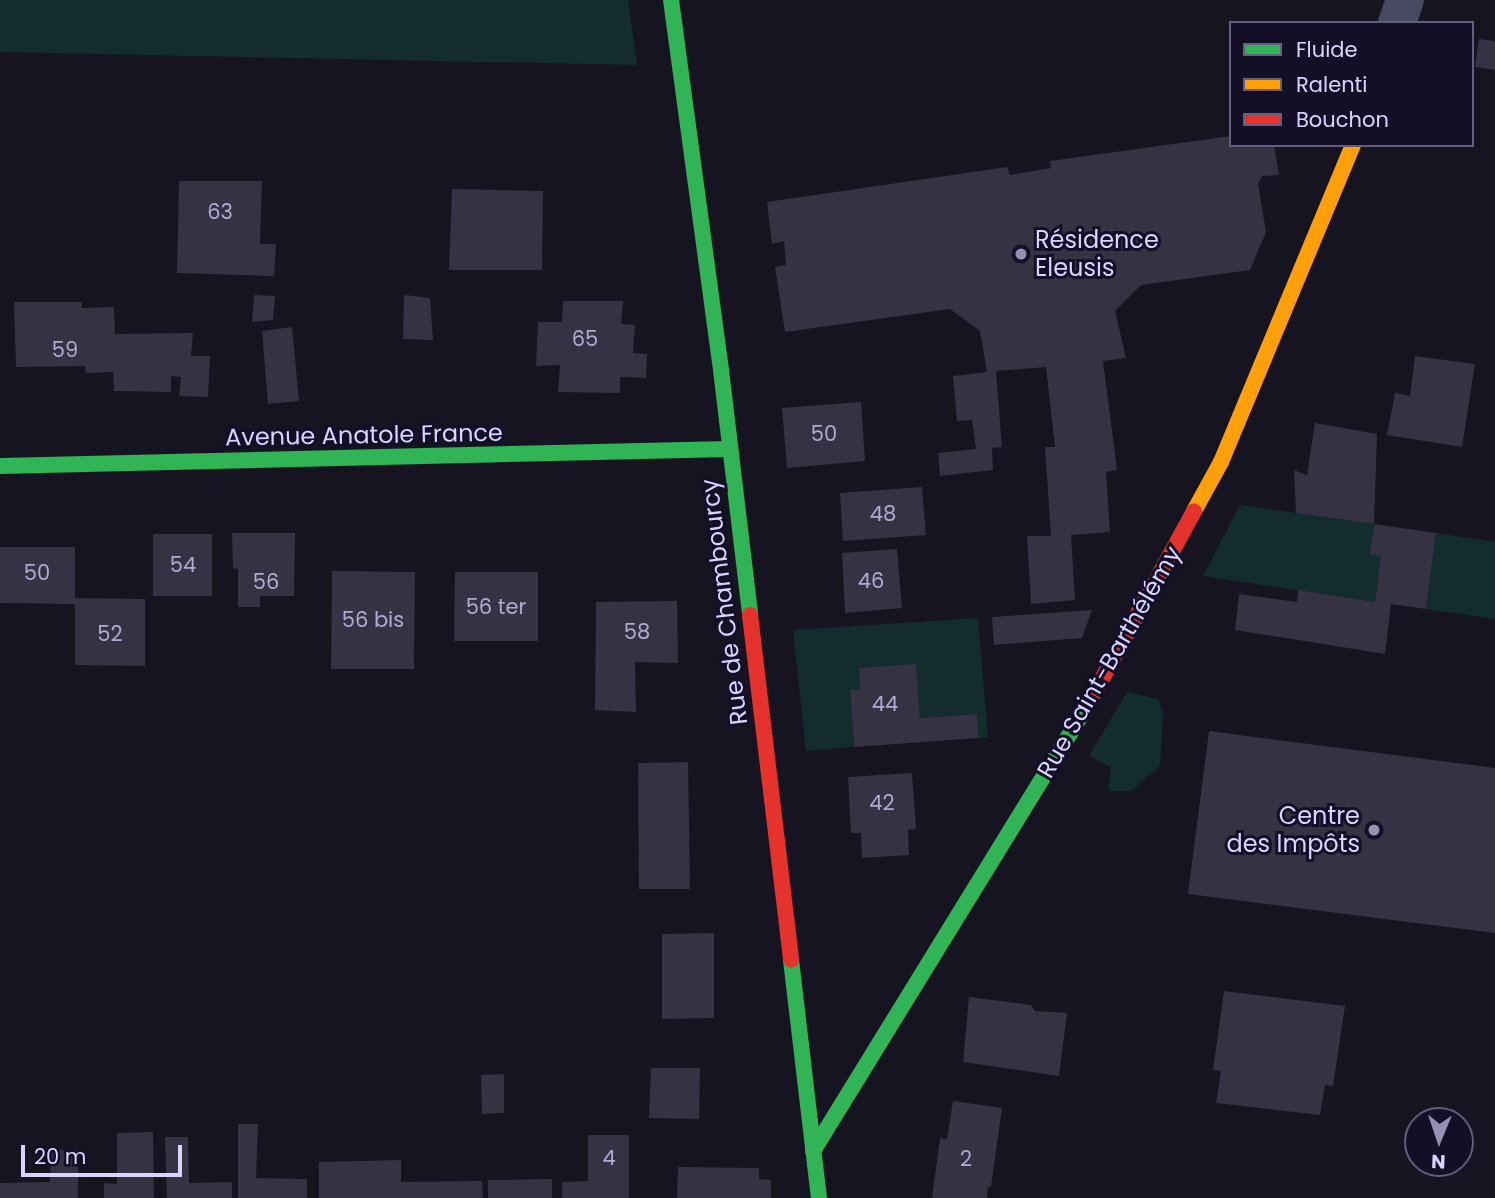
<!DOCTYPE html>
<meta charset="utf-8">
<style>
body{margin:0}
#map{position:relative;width:1495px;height:1198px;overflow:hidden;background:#161421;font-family:Poppins,sans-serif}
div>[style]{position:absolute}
.green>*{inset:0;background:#132c2d}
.building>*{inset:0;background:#343243}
.street>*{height:38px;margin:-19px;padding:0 19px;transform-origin:19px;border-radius:19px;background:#4a4962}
.fast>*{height:16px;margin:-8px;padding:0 8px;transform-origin:8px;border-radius:8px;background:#30b455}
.slow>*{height:16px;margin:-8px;padding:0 8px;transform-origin:8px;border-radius:8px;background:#ff9f0a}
.jam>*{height:16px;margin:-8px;padding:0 8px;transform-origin:8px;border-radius:8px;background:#e5322d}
.dots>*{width:19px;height:19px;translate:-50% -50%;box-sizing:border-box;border:4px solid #130f26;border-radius:50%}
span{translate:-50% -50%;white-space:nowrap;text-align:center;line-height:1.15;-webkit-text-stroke:6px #130f26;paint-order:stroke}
.number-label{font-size:21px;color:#b0acd0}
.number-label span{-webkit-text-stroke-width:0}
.poi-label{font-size:24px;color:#d9d4ff}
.left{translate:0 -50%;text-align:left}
.right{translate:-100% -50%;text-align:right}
.street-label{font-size:24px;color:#d9d4ff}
.legend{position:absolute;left:1229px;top:21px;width:245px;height:126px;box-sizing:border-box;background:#130f26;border:2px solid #625e7d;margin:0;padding:9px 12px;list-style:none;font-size:21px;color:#d9d4ff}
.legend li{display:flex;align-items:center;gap:14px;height:35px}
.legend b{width:35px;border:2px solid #625e7d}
.north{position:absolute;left:1404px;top:1107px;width:70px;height:70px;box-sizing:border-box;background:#130f26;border:2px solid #625e7d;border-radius:50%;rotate:182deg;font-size:19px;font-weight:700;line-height:28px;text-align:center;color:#d9d4ff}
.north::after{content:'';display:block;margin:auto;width:24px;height:32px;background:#9591b1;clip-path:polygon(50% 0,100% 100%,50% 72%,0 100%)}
.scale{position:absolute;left:21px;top:1145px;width:161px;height:32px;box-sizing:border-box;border:4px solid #d9d4ff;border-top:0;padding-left:9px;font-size:21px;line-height:24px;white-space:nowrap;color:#d9d4ff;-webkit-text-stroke:5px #130f26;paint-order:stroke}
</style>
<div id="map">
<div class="green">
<div style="clip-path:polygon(0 0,628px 0,637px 65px,0 52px)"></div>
<div style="clip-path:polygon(1240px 505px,1374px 524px,1370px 555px,1381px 556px,1375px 602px,1203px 576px)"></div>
<div style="clip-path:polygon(1436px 533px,1495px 542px,1495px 619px,1426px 609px)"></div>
<div style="clip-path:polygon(978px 618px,988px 737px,978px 738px,976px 714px,920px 718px,916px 664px,860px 690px,850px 691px,854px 747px,806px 751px,793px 630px)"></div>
<div style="clip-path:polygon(1127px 692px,1158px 699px,1163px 713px,1160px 766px,1131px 791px,1108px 791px,1111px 767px,1089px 756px)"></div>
</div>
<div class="building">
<div style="clip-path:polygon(1479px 39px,1495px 41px,1495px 70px,1475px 67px)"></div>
<div style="clip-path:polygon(1231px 136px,1231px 145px,1274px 145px,1279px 175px,1262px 176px,1258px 184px,1266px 232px,1250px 270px,1141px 285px,1115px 311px,1126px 358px,1103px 361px,1117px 470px,1106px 472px,1110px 532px,1071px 535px,1075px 600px,1031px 604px,1027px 536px,1051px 536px,1045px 447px,1055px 447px,1046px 367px,996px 371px,1002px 447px,992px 448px,993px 470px,940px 476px,938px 453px,976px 449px,972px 420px,957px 421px,953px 376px,987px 372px,980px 331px,950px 309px,785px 332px,775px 267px,786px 265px,784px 241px,772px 244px,767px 202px,1007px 167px,1010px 175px,1051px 168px,1050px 161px)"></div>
<div style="clip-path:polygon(179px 181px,262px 181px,260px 244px,276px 244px,274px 276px,177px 273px)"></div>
<div style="clip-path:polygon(452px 189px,543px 191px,542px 270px,449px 270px)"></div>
<div style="clip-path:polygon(254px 295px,275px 296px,273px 320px,252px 322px)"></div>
<div style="clip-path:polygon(404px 295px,430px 298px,433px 340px,403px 339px)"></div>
<div style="clip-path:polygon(563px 301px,623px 301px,621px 324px,635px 325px,633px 353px,647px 354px,646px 378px,620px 377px,620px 393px,558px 392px,560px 365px,536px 366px,538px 322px,562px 322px)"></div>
<div style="clip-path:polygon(14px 302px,82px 302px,82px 308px,114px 307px,115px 334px,193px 333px,191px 356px,210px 356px,208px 397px,179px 396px,181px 377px,171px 376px,171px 392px,114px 391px,113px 372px,86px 373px,85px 366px,16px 367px)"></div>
<div style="clip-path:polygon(292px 327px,299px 401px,268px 404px,262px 331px)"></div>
<div style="clip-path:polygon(1415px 356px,1475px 364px,1462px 447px,1387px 435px,1395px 393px,1410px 396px)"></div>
<div style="clip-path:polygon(861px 402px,865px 461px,787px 468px,782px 408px)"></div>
<div style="clip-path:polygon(1315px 423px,1377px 434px,1374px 524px,1296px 513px,1294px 470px,1307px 475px)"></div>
<div style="clip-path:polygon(922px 487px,926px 535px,843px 541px,840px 493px)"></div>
<div style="clip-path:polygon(1374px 524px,1436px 533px,1426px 609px,1391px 604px,1385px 654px,1235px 630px,1239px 594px,1297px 602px,1298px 590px,1375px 602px,1381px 556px,1370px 555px)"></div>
<div style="clip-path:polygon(232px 533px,295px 533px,294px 596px,260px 596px,260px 607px,238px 607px,238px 569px,233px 568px)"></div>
<div style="clip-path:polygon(153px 534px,212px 534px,212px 596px,153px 596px)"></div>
<div style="clip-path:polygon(0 547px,75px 547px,75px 598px,145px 599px,145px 666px,75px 665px,75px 604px,0 603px)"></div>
<div style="clip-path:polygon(897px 549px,902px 608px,845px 613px,842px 553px)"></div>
<div style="clip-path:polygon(332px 571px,415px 572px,414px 669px,331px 669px)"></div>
<div style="clip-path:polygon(455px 572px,538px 572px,538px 641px,454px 641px)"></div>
<div style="clip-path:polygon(677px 601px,678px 663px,635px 662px,636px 712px,595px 710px,596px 602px)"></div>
<div style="clip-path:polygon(1092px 610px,1082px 638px,994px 645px,992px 617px)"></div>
<div style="clip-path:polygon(916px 664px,920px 718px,977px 714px,978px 738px,854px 747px,850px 690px,860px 690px,859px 668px)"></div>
<div style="clip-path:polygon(1209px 731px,1495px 768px,1495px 933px,1188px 894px)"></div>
<div style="clip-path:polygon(688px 762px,690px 889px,639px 889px,638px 763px)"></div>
<div style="clip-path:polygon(912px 773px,916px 829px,908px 830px,909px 855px,862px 858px,861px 833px,851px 833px,848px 777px)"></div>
<div style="clip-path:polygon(714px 933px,714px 1018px,662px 1019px,662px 934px)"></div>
<div style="clip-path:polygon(1224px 991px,1345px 1006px,1333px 1086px,1325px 1085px,1320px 1115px,1216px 1103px,1221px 1071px,1213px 1070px)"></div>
<div style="clip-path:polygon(969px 997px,1031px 1005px,1035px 1011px,1067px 1013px,1059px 1076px,963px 1062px)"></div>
<div style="clip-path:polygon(651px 1068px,700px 1068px,699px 1119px,649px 1118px)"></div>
<div style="clip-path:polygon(504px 1074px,504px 1113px,482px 1114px,481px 1075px)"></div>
<div style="clip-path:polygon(953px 1101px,1002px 1108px,991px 1187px,988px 1187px,987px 1198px,932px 1198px,940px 1138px,947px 1139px)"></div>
<div style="clip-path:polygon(238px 1124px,258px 1124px,256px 1178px,307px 1179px,307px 1198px,238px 1198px)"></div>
<div style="clip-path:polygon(153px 1132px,154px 1198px,104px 1198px,104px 1183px,117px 1184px,117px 1133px)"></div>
<div style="clip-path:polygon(588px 1135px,629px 1135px,629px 1198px,562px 1198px,562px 1182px,588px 1181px)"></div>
<div style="clip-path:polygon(165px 1137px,188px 1137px,189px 1183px,232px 1182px,232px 1198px,167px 1198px)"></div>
<div style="clip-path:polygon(51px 1150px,78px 1150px,78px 1198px,0 1198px,0 1183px,50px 1182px)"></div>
<div style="clip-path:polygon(401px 1160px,401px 1182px,482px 1181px,483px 1198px,319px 1198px,319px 1162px)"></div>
<div style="clip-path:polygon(678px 1167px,759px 1168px,759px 1179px,771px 1180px,771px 1198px,677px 1198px)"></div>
<div style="clip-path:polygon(552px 1179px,552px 1198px,488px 1198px,488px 1180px)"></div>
</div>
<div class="street">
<div style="left:1397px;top:23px;width:24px;rotate:-71deg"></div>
</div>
<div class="fast">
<div style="left:671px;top:0;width:373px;rotate:82.3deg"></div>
<div style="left:721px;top:370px;width:247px;rotate:83.2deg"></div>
<div style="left:0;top:466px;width:729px;rotate:-1.34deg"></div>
<div style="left:791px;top:960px;width:240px;rotate:83.3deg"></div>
<div style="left:813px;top:1151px;width:523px;rotate:-58.38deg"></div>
</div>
<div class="slow">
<div style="left:1194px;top:511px;width:56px;rotate:-61.1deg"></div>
<div style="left:1221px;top:462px;width:343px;rotate:-67.4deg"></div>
</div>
<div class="jam">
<div style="left:750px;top:615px;width:347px;rotate:83.2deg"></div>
<div style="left:1087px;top:706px;width:222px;rotate:-61.2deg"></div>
</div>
<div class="dots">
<div style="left:1021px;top:254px;background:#9591b1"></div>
<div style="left:1374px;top:830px;background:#9591b1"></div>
</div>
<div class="number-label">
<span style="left:220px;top:212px">63</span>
<span style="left:585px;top:339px">65</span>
<span style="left:65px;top:350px">59</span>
<span style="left:824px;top:434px">50</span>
<span style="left:883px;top:514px">48</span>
<span style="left:183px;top:565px">54</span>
<span style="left:37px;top:573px">50</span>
<span style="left:871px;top:581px">46</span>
<span style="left:266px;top:582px">56</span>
<span style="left:496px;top:607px">56 ter</span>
<span style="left:373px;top:620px">56 bis</span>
<span style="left:637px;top:632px">58</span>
<span style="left:110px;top:634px">52</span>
<span style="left:885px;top:704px">44</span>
<span style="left:882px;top:803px">42</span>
<span style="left:609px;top:1158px">4</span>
<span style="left:966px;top:1159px">2</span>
</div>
<div class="poi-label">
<span class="left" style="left:1035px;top:254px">Résidence<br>Eleusis</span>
<span class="right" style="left:1360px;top:830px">Centre<br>des Impôts</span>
</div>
<div class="street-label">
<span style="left:364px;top:435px;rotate:-1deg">Avenue Anatole France</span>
<span style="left:724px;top:602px;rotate:-97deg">Rue de Chambourcy</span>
<span style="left:1109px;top:662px;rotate:-60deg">Rue Saint-Barthélémy</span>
</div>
<ul class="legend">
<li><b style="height:9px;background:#30b455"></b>Fluide</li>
<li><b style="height:9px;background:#ff9f0a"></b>Ralenti</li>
<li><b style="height:9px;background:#e5322d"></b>Bouchon</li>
</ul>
<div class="north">N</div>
<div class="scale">20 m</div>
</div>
